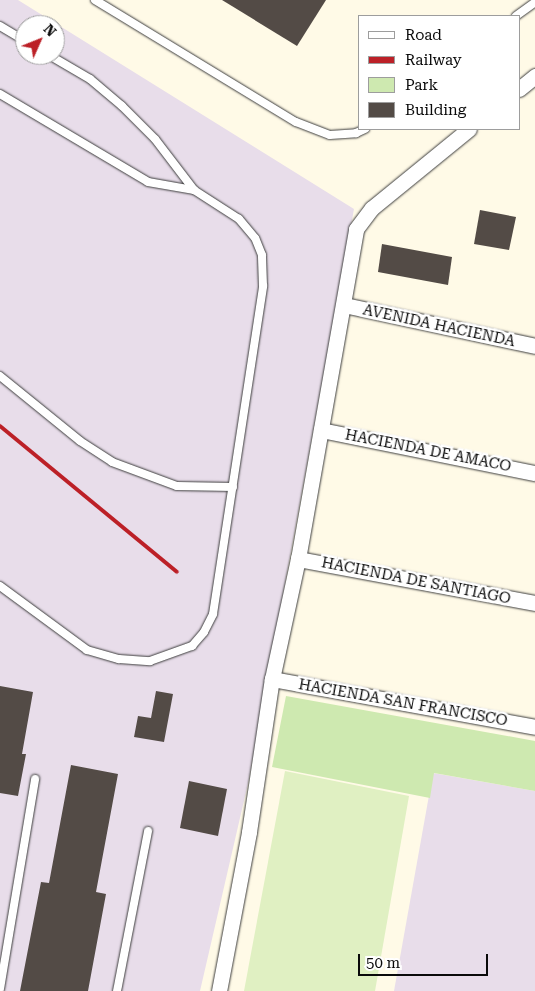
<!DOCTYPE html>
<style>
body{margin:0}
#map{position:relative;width:535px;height:991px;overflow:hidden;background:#fffae7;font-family:"Roboto Serif",serif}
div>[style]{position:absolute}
.industrial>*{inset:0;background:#e8ddea}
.green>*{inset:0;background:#cee9b0}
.pitch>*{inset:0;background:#e0f0c2}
.building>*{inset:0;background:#534b46}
.roads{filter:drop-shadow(0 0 1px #3d3d3d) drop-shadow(0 0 1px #3d3d3d)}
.lane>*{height:8px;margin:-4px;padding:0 4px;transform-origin:4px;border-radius:4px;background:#fff}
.street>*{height:15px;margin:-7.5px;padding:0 7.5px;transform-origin:7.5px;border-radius:7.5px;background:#fff}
.rail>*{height:4px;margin:-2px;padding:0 2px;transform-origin:2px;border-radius:2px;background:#bc2027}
span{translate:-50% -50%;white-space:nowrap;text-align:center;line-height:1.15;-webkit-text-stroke:5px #fff;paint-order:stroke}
.street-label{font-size:15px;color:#0a0a0a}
.legend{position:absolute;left:358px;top:15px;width:162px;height:115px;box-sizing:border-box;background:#fff;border:1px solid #9d9d9d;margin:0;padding:6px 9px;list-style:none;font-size:15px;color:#0a0a0a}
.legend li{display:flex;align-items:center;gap:10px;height:25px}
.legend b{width:25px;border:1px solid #9d9d9d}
.north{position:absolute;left:15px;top:15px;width:50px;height:50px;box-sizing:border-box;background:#fff;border:1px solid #9d9d9d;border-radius:50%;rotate:46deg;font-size:14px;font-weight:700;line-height:20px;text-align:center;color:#0a0a0a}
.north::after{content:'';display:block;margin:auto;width:18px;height:22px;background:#bc2027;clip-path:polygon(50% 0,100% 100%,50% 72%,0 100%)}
.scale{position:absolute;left:358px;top:954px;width:130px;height:22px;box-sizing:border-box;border:2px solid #0a0a0a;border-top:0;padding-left:6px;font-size:15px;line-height:18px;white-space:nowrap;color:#0a0a0a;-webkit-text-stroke:4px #fff;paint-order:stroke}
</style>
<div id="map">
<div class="industrial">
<div style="clip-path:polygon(evenodd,0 0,18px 0,354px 209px,249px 779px,200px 991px,0 991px,0 0,25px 25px,55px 25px,55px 55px,25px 55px,25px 25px)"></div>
<div style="clip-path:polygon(433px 773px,535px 791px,535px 991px,394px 991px)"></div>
</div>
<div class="green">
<div style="clip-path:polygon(286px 696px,535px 741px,535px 791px,434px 773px,430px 798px,272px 767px)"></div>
</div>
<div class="pitch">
<div style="clip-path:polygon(285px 771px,409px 796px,375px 991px,244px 991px)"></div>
</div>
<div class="building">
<div style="clip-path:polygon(222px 0,326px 0,297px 46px)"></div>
<div style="clip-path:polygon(480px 210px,516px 217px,509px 250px,474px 244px)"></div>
<div style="clip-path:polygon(382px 244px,452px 257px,448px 285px,378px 272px)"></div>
<div style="clip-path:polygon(0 686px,33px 692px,22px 754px,26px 754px,18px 796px,0 793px)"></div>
<div style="clip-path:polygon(156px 691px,173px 694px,164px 742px,134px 737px,138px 716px,151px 718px)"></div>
<div style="clip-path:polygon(71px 765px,118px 774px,96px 892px,106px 894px,88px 991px,20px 991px,41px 882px,49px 883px)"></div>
<div style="clip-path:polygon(189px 781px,227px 789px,218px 836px,180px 828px)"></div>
</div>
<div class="roads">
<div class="lane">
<div style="left:95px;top:0;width:235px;rotate:31.3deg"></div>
<div style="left:296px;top:122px;width:36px;rotate:21deg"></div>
<div style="left:330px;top:135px;width:26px;rotate:-4deg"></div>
<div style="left:356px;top:133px;width:10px;rotate:-24deg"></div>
<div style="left:516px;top:16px;width:24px;rotate:-36deg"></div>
<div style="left:0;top:26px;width:29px;rotate:31deg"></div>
<div style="left:0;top:94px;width:172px;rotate:30.7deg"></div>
<div style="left:148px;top:182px;width:47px;rotate:9.9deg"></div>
<div style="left:0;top:376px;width:103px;rotate:39.1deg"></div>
<div style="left:80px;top:441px;width:38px;rotate:33deg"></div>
<div style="left:112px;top:462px;width:69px;rotate:20.3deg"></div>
<div style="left:177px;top:486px;width:56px;rotate:1deg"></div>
<div style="left:0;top:586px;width:108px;rotate:36.3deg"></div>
<div style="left:87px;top:650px;width:33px;rotate:16deg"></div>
<div style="left:119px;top:659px;width:31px;rotate:4deg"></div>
<div style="left:150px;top:661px;width:45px;rotate:-19.7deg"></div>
<div style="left:192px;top:646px;width:18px;rotate:-49deg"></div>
<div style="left:204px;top:632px;width:20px;rotate:-63deg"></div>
<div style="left:213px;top:614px;width:332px;rotate:-81.3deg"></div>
<div style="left:263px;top:286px;width:31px;rotate:-92deg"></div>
<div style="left:262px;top:255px;width:18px;rotate:-112deg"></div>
<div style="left:255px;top:238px;width:25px;rotate:-130deg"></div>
<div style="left:239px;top:219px;width:54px;rotate:-147.2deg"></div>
<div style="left:194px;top:190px;width:64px;rotate:-127.4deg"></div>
<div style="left:155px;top:139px;width:47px;rotate:-135deg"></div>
<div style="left:122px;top:106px;width:42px;rotate:-139.8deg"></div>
<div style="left:90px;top:79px;width:48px;rotate:-149.7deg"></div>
<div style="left:0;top:989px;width:213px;rotate:-80.5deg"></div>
<div style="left:117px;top:991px;width:163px;rotate:-79deg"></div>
</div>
<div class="street">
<div style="left:519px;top:89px;width:21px;rotate:-39deg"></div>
<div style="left:344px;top:305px;width:195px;rotate:12.1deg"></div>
<div style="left:321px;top:430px;width:218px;rotate:11.4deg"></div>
<div style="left:298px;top:559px;width:241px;rotate:10.5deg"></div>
<div style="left:272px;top:679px;width:267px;rotate:10.3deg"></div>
<div style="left:219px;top:991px;width:162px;rotate:-79.3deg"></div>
<div style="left:249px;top:832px;width:155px;rotate:-81.5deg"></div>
<div style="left:272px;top:679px;width:123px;rotate:-77.8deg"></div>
<div style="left:298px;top:559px;width:335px;rotate:-80deg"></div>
<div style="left:356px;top:229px;width:26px;rotate:-53deg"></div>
<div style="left:372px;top:208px;width:125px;rotate:-39.2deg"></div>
</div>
</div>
<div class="rail">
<div style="left:0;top:426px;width:229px;rotate:39.5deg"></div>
</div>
<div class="street-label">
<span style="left:439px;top:326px;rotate:12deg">AVENIDA HACIENDA</span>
<span style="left:428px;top:451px;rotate:11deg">HACIENDA DE AMACO</span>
<span style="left:416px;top:581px;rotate:11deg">HACIENDA DE SANTIAGO</span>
<span style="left:403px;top:703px;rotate:10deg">HACIENDA SAN FRANCISCO</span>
</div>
<ul class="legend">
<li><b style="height:6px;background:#fff"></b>Road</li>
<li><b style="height:6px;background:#bc2027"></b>Railway</li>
<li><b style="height:14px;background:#cee9b0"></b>Park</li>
<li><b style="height:14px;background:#534b46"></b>Building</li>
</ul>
<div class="north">N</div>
<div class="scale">50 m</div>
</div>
